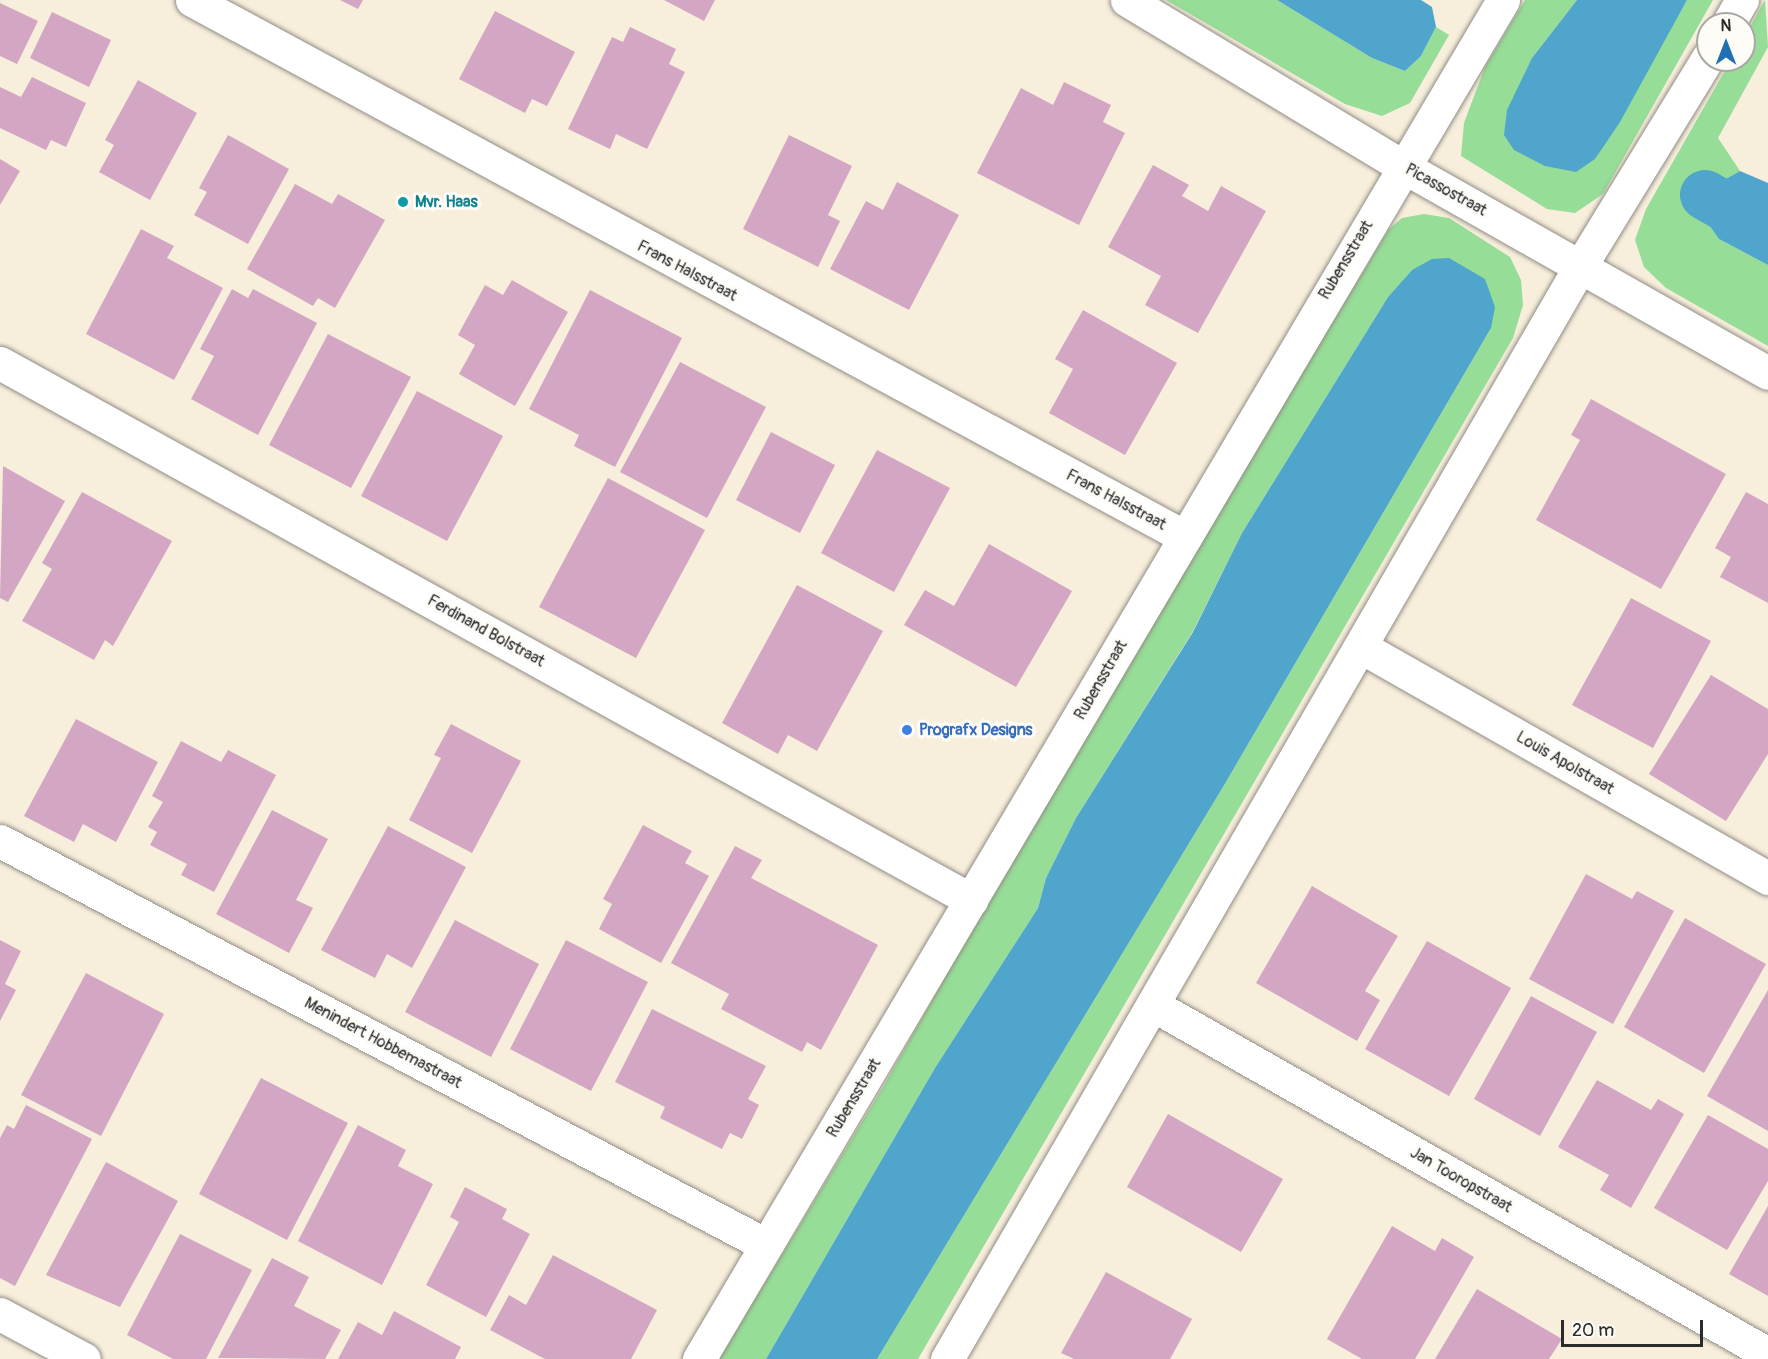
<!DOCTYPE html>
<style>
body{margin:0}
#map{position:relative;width:1768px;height:1359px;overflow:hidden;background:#f7eedc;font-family:Pangolin,sans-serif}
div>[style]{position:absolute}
.green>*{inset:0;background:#96dd97}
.water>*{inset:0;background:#4fa5cb}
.canal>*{height:50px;margin:-25px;padding:0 25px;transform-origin:25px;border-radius:25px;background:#4fa5cb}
.building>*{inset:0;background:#d3a7c3}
.roads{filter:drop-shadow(0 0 2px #918c84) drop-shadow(0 0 2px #918c84)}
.street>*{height:33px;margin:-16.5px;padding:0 16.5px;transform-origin:16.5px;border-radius:16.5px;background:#fff}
.dots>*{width:16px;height:16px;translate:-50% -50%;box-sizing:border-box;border:3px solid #fdfcf7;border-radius:50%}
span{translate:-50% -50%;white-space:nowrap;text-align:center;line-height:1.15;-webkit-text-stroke:6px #fdfcf7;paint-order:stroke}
.street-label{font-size:16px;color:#2b2b2b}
.culture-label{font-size:16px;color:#0d838f;font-weight:700}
.left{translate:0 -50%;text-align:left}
.shop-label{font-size:16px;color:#366cbe;font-weight:700}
.north{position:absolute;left:1696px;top:12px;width:60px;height:60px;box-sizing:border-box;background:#fdfcf7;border:2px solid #a9a8a5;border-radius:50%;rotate:0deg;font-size:16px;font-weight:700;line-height:24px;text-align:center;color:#2b2b2b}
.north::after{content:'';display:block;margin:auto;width:21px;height:27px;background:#1f6fb2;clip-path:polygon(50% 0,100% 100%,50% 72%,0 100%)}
.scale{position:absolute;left:1561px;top:1320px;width:142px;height:27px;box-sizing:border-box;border:3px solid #2b2b2b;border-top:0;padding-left:8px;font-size:18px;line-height:21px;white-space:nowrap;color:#2b2b2b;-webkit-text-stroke:4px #fdfcf7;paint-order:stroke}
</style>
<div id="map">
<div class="green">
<div style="clip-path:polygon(1166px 0,1277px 0,1372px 58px,1405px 71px,1421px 56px,1436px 27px,1449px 35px,1410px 103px,1382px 116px,1345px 104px)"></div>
<div style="clip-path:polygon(1525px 0,1577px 0,1532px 58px,1595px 159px,1687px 0,1713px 0,1603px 194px,1575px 213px,1547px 209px,1461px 156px,1464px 123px,1485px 67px)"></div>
<div style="clip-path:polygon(1765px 0,1768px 47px,1718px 138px,1740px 171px,1715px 185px,1719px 239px,1768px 265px,1768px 346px,1666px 288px,1644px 267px,1635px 240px,1646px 209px,1731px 60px,1744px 60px,1744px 38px)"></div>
<div style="clip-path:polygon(1424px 214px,1449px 218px,1510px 257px,1521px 280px,1523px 305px,1513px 338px,918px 1359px,877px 1359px,1223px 787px,1491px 328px,1412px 270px,1388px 297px,1242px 533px,1193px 631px,1076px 818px,1046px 878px,1038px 908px,935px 1068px,766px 1359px,719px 1359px,883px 1087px,1077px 744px,1389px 229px,1402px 218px)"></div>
</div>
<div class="water">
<div style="clip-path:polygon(1277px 0,1421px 0,1432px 7px,1436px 27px,1421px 56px,1405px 71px,1372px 58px)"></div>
<div style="clip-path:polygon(1577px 0,1687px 0,1620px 122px,1595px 159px,1576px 172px,1545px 166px,1514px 150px,1504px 135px,1507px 110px,1532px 58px)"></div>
<div style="clip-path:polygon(1740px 171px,1768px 183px,1768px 265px,1719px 239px,1701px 213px,1715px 185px)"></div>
<div style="clip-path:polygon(1449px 258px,1485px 279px,1495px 307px,1491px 328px,1223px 787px,877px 1359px,766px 1359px,935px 1068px,1038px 908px,1046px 878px,1076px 818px,1193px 632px,1242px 533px,1388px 297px,1412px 270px,1432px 259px)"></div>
</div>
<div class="canal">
<div style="left:1705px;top:195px;width:73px;rotate:29.7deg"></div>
</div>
<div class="building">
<div style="clip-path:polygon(340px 0,363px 0,358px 9px)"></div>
<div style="clip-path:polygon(664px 0,715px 0,704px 21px)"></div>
<div style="clip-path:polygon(0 3px,38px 21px,17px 64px,0 56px)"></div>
<div style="clip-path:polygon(495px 11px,575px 52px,547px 106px,532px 99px,525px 113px,459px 79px)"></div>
<div style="clip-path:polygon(52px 12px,111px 40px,89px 87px,30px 58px)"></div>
<div style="clip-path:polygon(630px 27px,676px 49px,669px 64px,685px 72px,647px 149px,616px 134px,610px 149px,568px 129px,612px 37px,623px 42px)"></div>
<div style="clip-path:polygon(32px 77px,86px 103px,66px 147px,51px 140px,46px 150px,0 128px,0 87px,21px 97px)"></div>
<div style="clip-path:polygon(138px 80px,197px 113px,150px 200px,99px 172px,114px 145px,105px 140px)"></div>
<div style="clip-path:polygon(1064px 82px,1111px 105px,1103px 122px,1125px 133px,1079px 225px,977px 173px,1021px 88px,1053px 105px)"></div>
<div style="clip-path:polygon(228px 135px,289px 169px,248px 244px,194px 215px,207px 192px,199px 188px)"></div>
<div style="clip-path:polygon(789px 135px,852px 166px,828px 215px,840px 221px,818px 267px,743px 229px)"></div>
<div style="clip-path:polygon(0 159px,20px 171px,0 205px)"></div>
<div style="clip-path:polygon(1153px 165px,1189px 185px,1182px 196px,1208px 211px,1221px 186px,1266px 211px,1198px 333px,1145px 305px,1161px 276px,1108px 247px)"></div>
<div style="clip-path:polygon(897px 182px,959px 215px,909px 310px,830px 269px,866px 201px,883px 210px)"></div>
<div style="clip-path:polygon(295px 184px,332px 204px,338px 194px,385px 220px,335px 308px,318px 298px,313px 306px,247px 269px)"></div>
<div style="clip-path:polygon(141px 229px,174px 246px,167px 258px,223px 288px,174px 380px,86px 334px)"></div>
<div style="clip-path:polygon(512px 280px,568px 312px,515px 406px,459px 374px,475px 345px,458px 335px,485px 285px,503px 295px)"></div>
<div style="clip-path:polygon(232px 289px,248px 298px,253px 289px,317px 323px,258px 435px,191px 399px,214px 356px,200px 349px)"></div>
<div style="clip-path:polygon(590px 290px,682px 338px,615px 467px,574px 446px,579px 435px,529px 409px)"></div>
<div style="clip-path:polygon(1083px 310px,1177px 363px,1125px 455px,1049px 413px,1073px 369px,1055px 359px)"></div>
<div style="clip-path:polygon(328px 334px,411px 377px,351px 488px,269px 445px)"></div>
<div style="clip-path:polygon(680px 362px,766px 407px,707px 518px,620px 472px)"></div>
<div style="clip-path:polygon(417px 391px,503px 436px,447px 541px,361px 496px)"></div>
<div style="clip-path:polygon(1591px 399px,1726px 474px,1661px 589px,1536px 520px,1580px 440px,1571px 435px)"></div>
<div style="clip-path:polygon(771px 432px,835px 465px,800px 533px,736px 500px)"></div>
<div style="clip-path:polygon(877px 450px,950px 488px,894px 592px,821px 553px)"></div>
<div style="clip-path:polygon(3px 466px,65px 501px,8px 602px,0 598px)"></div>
<div style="clip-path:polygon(608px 478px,705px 530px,636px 658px,539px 607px)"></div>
<div style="clip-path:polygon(82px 492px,172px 541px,113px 646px,105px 640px,94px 660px,22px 621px,52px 569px,42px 563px)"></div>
<div style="clip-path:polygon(1746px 492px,1768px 504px,1768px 603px,1720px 577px,1731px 557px,1715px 548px)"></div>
<div style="clip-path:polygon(989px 544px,1072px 591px,1016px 687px,904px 625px,925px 590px,954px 606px)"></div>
<div style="clip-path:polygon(797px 585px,883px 631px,817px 751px,788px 735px,778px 754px,722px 723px)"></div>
<div style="clip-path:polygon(1631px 598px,1711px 641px,1653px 748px,1572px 705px)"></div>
<div style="clip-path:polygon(1711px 675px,1768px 709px,1768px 754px,1726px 821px,1649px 774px)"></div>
<div style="clip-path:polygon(76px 719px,158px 762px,116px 842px,83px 824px,74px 842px,24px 816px)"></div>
<div style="clip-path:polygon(451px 724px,521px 761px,472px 853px,409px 820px,441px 758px,434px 755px)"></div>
<div style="clip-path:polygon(181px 741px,221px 762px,228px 750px,276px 775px,214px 892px,181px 875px,187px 864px,150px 845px,157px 832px,148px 827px,163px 802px,152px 796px)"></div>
<div style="clip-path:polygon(272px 810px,328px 839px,296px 900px,313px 908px,289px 953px,216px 914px)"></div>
<div style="clip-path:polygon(643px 825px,692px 851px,685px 863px,709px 876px,661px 963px,599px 929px,612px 904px,603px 899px)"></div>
<div style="clip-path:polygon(388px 826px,466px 867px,412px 968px,387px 954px,375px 978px,321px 950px)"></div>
<div style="clip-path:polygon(735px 846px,762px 860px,751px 878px,878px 945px,821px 1050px,807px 1042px,802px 1052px,721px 1009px,729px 994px,671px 963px)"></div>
<div style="clip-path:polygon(1586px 874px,1632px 899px,1637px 891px,1674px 911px,1613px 1024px,1529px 979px)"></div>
<div style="clip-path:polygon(1312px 886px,1398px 936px,1365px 991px,1380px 1000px,1357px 1041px,1256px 983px)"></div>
<div style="clip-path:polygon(1685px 918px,1766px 964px,1704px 1073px,1624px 1027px)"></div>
<div style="clip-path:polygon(455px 920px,539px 964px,491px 1057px,405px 1012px)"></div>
<div style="clip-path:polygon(0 940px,21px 951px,5px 984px,16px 990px,0 1021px)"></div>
<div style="clip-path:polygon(566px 940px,648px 982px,591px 1091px,510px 1049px)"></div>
<div style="clip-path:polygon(1427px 941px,1511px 988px,1449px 1096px,1365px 1049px)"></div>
<div style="clip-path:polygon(86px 973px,164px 1014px,101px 1136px,21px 1095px)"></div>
<div style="clip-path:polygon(1768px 990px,1768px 1131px,1707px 1096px)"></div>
<div style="clip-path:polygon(1531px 996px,1597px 1032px,1540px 1136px,1474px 1099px)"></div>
<div style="clip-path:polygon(652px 1009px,766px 1066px,748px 1099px,759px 1105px,742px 1139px,730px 1133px,722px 1149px,660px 1118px,665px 1107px,615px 1082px)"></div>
<div style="clip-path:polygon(261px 1078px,348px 1123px,287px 1240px,199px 1194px)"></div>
<div style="clip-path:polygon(1597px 1080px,1651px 1110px,1658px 1099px,1684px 1114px,1631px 1208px,1600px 1190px,1609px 1175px,1558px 1147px)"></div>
<div style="clip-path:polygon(26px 1105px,92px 1139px,15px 1286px,0 1278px,0 1138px,7px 1125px,14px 1129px)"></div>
<div style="clip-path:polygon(1168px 1114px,1283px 1179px,1241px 1252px,1127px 1187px)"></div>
<div style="clip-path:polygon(1708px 1115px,1768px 1149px,1768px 1181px,1727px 1250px,1654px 1208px)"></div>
<div style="clip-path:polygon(358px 1125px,406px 1150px,398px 1166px,433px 1184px,382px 1285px,298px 1241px)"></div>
<div style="clip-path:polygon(106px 1162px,178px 1201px,120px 1307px,46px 1275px)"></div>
<div style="clip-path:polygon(465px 1187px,507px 1209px,502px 1219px,530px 1234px,486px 1317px,426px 1285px,459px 1222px,450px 1217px)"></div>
<div style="clip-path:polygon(1768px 1206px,1768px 1296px,1729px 1274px)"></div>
<div style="clip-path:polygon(1392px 1226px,1435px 1251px,1442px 1238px,1474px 1257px,1415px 1359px,1362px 1359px,1327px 1339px)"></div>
<div style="clip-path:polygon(180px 1234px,252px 1270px,206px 1359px,173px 1359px,127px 1335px)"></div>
<div style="clip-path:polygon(553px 1255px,657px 1310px,631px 1359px,545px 1359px,490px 1330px,509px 1295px,526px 1305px)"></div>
<div style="clip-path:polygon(272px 1258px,309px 1277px,294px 1306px,341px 1330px,325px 1359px,218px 1358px)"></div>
<div style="clip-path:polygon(1106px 1272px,1192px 1319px,1170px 1359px,1074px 1359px,1061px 1353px)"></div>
<div style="clip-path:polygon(1477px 1289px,1562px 1339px,1549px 1359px,1435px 1359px)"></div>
<div style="clip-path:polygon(394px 1311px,461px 1347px,455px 1359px,338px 1359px,358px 1322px,382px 1335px)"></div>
</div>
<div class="roads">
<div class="street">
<div style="left:192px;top:0;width:1129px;rotate:28.4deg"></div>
<div style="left:1127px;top:0;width:321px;rotate:31.1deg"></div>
<div style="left:1402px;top:166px;width:420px;rotate:29.5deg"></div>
<div style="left:1728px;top:24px;width:28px;rotate:-60deg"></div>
<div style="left:0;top:363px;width:1110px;rotate:28.94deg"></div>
<div style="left:1363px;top:648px;width:466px;rotate:29.6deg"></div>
<div style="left:0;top:841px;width:866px;rotate:27.81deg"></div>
<div style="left:1153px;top:1005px;width:707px;rotate:29.57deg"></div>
<div style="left:0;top:1314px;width:95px;rotate:28.2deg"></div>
<div style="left:699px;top:1359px;width:1579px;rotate:-59.39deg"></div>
<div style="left:947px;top:1359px;width:1264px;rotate:-59.91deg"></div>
<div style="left:1581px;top:265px;width:243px;rotate:-58.5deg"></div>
</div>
</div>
<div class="dots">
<div style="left:403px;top:202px;background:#0f9aa8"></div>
<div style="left:907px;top:730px;background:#3f7fe0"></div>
</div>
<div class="street-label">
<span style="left:1446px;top:190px;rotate:29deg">Picassostraat</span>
<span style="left:1346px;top:260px;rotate:-59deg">Rubensstraat</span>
<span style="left:687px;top:271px;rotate:28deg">Frans Halsstraat</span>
<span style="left:1116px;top:500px;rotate:28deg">Frans Halsstraat</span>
<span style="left:486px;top:631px;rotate:29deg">Ferdinand Bolstraat</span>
<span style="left:1101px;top:680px;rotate:-60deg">Rubensstraat</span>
<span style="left:1565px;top:763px;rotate:30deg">Louis Apolstraat</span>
<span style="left:383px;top:1043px;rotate:28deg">Menindert Hobbemastraat</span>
<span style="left:854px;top:1098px;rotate:-59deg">Rubensstraat</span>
<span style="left:1461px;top:1180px;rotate:30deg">Jan Tooropstraat</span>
</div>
<div class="culture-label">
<span class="left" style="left:415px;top:202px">Mvr. Haas</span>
</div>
<div class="shop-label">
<span class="left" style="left:919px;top:730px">Prografx Designs</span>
</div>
<div class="north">N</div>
<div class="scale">20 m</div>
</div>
